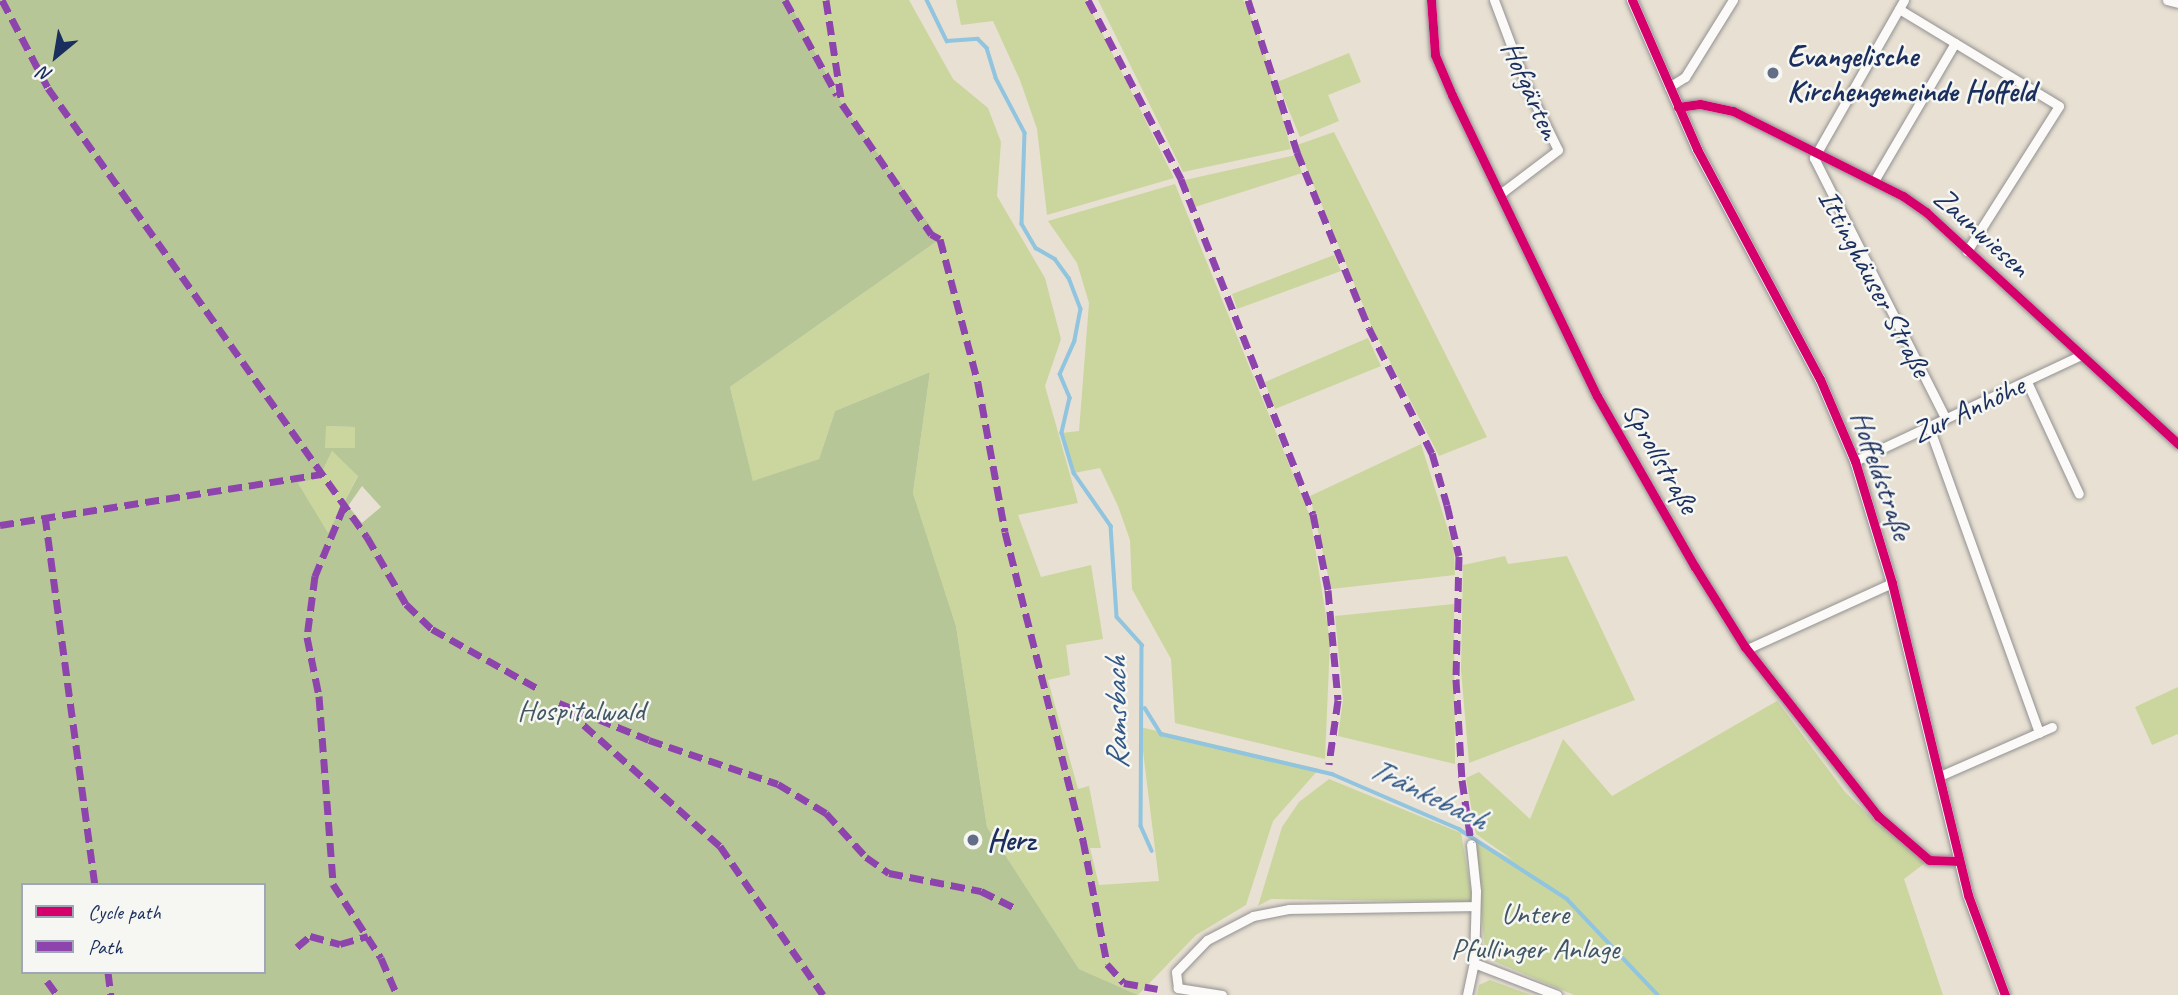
<!DOCTYPE html>
<meta charset="utf-8">
<style>
body{margin:0}
#map{position:relative;width:2178px;height:995px;overflow:hidden;background:#e8e0d2;font-family:Caveat,sans-serif}
div>[style]{position:absolute}
.green>*{inset:0;background:#cbd69e}
.forest>*{inset:0;background:#b6c696}
.stream>*{height:3.5px;margin:-1.75px;padding:0 1.75px;transform-origin:1.75px;border-radius:1.75px;background:#90c4df}
.roads{filter:drop-shadow(0 0 2px #929192) drop-shadow(0 0 2px #929192)}
.minor>*{height:9px;margin:-4.5px;padding:0 4.5px;transform-origin:4.5px;border-radius:4.5px;background:#fcfaf8}
.tertiary>*{height:10px;margin:-5px;padding:0 5px;transform-origin:5px;border-radius:5px;background:#fcfaf8}
.quiet>*{height:7px;margin-top:-3.5px;transform-origin:0;background:repeating-linear-gradient(90deg,#8e44ad 0 14px,transparent 0 21px)}
.cycleway>*{height:9px;margin:-4.5px;padding:0 4.5px;transform-origin:4.5px;border-radius:4.5px;background:#d6006c}
.dots>*{width:19px;height:19px;translate:-50% -50%;box-sizing:border-box;border:4px solid #f6f6f2;border-radius:50%}
span{translate:-50% -50%;white-space:nowrap;text-align:center;line-height:1.15;-webkit-text-stroke:5px #f6f6f2;paint-order:stroke}
.poi-label{font-size:30px;color:#1b2f5e;font-weight:700}
.left{translate:0 -50%;text-align:left}
.street-label{font-size:30px;color:#1b2f5e}
.park-label{font-size:30px;color:#415663}
.water-label{font-size:32px;color:#335886;font-style:italic}
.legend{position:absolute;left:21px;top:883px;width:245px;height:91px;box-sizing:border-box;background:#f6f6f2;border:2px solid #9ea6b7;margin:0;padding:9px 12px;list-style:none;font-size:21px;color:#1b2f5e}
.legend li{display:flex;align-items:center;gap:14px;height:35px}
.legend b{width:35px;border:2px solid #9ea6b7}
.north{position:absolute;left:21px;top:21px;width:70px;height:70px;-webkit-text-stroke:5px #f6f6f2;paint-order:stroke;rotate:210deg;font-size:19px;font-weight:700;line-height:28px;text-align:center;color:#1b2f5e}
.north::after{content:'';display:block;margin:auto;width:24px;height:32px;background:#1b2f5e;clip-path:polygon(50% 0,100% 100%,50% 72%,0 100%)}
</style>
<div id="map">
<div class="green">
<div style="clip-path:polygon(788px 0,909px 0,953px 79px,988px 108px,1001px 142px,997px 196px,1045px 278px,1061px 339px,1045px 386px,1078px 503px,1018px 515px,1041px 577px,1091px 565px,1103px 639px,1066px 645px,1070px 675px,1048px 680px,1078px 789px,1089px 786px,1101px 848px,1090px 848px,1099px 885px,1159px 881px,1140px 727px,1319px 769px,1273px 821px,1246px 905px,1196px 935px,1138px 995px,1079px 969px,987px 827px,956px 626px,913px 493px,930px 372px,835px 411px,819px 459px,753px 482px,730px 387px,940px 239px,842px 104px)"></div>
<div style="clip-path:polygon(956px 0,1086px 0,1174px 178px,1047px 215px,1037px 129px,1020px 80px,993px 21px,961px 25px)"></div>
<div style="clip-path:polygon(1098px 0,1243px 0,1259px 34px,1291px 149px,1183px 172px)"></div>
<div style="clip-path:polygon(1349px 53px,1361px 82px,1328px 95px,1339px 121px,1300px 137px,1277px 82px)"></div>
<div style="clip-path:polygon(1334px 132px,1487px 437px,1439px 456px,1372px 327px,1297px 145px)"></div>
<div style="clip-path:polygon(1296px 155px,1302px 173px,1195px 207px,1185px 180px)"></div>
<div style="clip-path:polygon(1175px 184px,1310px 516px,1330px 641px,1325px 759px,1175px 723px,1171px 659px,1132px 589px,1130px 540px,1118px 506px,1100px 468px,1074px 473px,1062px 433px,1079px 431px,1089px 303px,1077px 263px,1048px 221px)"></div>
<div style="clip-path:polygon(1334px 255px,1341px 271px,1237px 309px,1232px 294px)"></div>
<div style="clip-path:polygon(1368px 338px,1381px 366px,1275px 409px,1265px 382px)"></div>
<div style="clip-path:polygon(325px 426px,356px 427px,355px 448px,325px 448px)"></div>
<div style="clip-path:polygon(1421px 444px,1454px 549px,1455px 575px,1331px 589px,1310px 496px)"></div>
<div style="clip-path:polygon(332px 451px,358px 475px,328px 534px,298px 483px,319px 478px)"></div>
<div style="clip-path:polygon(1505px 556px,1508px 564px,1567px 556px,1635px 700px,1469px 763px,1461px 670px,1463px 565px)"></div>
<div style="clip-path:polygon(1454px 604px,1455px 764px,1338px 736px,1343px 700px,1335px 616px)"></div>
<div style="clip-path:polygon(2178px 687px,2178px 734px,2152px 745px,2135px 707px)"></div>
<div style="clip-path:polygon(1777px 701px,1845px 792px,1880px 826px,1890px 828px,1929px 860px,1904px 879px,1943px 995px,1574px 995px,1486px 958px,1473px 838px,1513px 860px,1476px 834px,1466px 778px,1479px 772px,1530px 819px,1563px 739px,1612px 796px)"></div>
<div style="clip-path:polygon(1329px 779px,1461px 833px,1473px 902px,1271px 899px,1258px 906px,1282px 827px,1299px 802px)"></div>
<div style="clip-path:polygon(1490px 980px,1531px 995px,1477px 995px,1479px 985px)"></div>
</div>
<div class="forest">
<div style="clip-path:polygon(evenodd,0 0,788px 0,842px 104px,940px 239px,730px 387px,753px 481px,819px 459px,835px 411px,930px 372px,913px 493px,956px 626px,987px 827px,1079px 969px,1138px 995px,0 995px,0 0,326px 426px,355px 427px,355px 448px,325px 448px,326px 426px,0 0,332px 451px,358px 476px,328px 533px,298px 483px,319px 478px,332px 451px,0 0,362px 486px,381px 507px,362px 523px,348px 506px,362px 486px,0 0,23px 885px,264px 885px,264px 972px,23px 972px,23px 885px)"></div>
</div>
<div class="stream">
<div style="left:927px;top:0;width:46px;rotate:64deg"></div>
<div style="left:947px;top:41px;width:31px;rotate:-4deg"></div>
<div style="left:978px;top:39px;width:13px;rotate:45deg"></div>
<div style="left:987px;top:48px;width:31px;rotate:73deg"></div>
<div style="left:996px;top:78px;width:62px;rotate:62.2deg"></div>
<div style="left:1025px;top:133px;width:91px;rotate:91.9deg"></div>
<div style="left:1022px;top:224px;width:28px;rotate:60deg"></div>
<div style="left:1036px;top:248px;width:22px;rotate:30deg"></div>
<div style="left:1055px;top:259px;width:24px;rotate:54deg"></div>
<div style="left:1069px;top:278px;width:33px;rotate:69deg"></div>
<div style="left:1081px;top:309px;width:33px;rotate:101deg"></div>
<div style="left:1075px;top:341px;width:36px;rotate:114deg"></div>
<div style="left:1060px;top:374px;width:26px;rotate:67deg"></div>
<div style="left:1070px;top:398px;width:36px;rotate:103deg"></div>
<div style="left:1062px;top:433px;width:42px;rotate:73.3deg"></div>
<div style="left:1074px;top:473px;width:65px;rotate:55.1deg"></div>
<div style="left:1111px;top:526px;width:91px;rotate:86.2deg"></div>
<div style="left:1117px;top:617px;width:38px;rotate:48deg"></div>
<div style="left:1142px;top:645px;width:181px;rotate:90.3deg"></div>
<div style="left:1141px;top:826px;width:27px;rotate:66deg"></div>
<div style="left:1145px;top:708px;width:31px;rotate:58deg"></div>
<div style="left:1161px;top:734px;width:176px;rotate:13.2deg"></div>
<div style="left:1332px;top:774px;width:138px;rotate:23.4deg"></div>
<div style="left:1459px;top:829px;width:129px;rotate:32.9deg"></div>
<div style="left:1567px;top:899px;width:132px;rotate:46.5deg"></div>
</div>
<div class="roads">
<div class="minor">
<div style="left:1431px;top:0;width:55px;rotate:85.8deg"></div>
<div style="left:1435px;top:55px;width:43px;rotate:67deg"></div>
<div style="left:1452px;top:95px;width:334px;rotate:64.3deg"></div>
<div style="left:1597px;top:396px;width:197px;rotate:60.2deg"></div>
<div style="left:1695px;top:567px;width:94px;rotate:58deg"></div>
<div style="left:1745px;top:647px;width:215px;rotate:51.8deg"></div>
<div style="left:1878px;top:816px;width:67px;rotate:40.8deg"></div>
<div style="left:1929px;top:860px;width:30px;rotate:2deg"></div>
<div style="left:1494px;top:0;width:91px;rotate:69.4deg"></div>
<div style="left:1526px;top:85px;width:72px;rotate:63.8deg"></div>
<div style="left:1558px;top:150px;width:73px;rotate:142.8deg"></div>
<div style="left:1904px;top:0;width:182px;rotate:119.7deg"></div>
<div style="left:1814px;top:158px;width:292px;rotate:63.2deg"></div>
<div style="left:2167px;top:0;width:11px;rotate:15deg"></div>
<div style="left:1899px;top:9px;width:187px;rotate:31.2deg"></div>
<div style="left:2059px;top:106px;width:172px;rotate:122.4deg"></div>
<div style="left:1669px;top:87px;width:19px;rotate:-32deg"></div>
<div style="left:1685px;top:77px;width:91px;rotate:-58.1deg"></div>
<div style="left:1678px;top:107px;width:22px;rotate:-8deg"></div>
<div style="left:1700px;top:104px;width:34px;rotate:12deg"></div>
<div style="left:1733px;top:111px;width:190px;rotate:26.6deg"></div>
<div style="left:1903px;top:196px;width:28px;rotate:35deg"></div>
<div style="left:1926px;top:212px;width:343px;rotate:42.6deg"></div>
<div style="left:1874px;top:181px;width:160px;rotate:-59.6deg"></div>
<div style="left:2027px;top:382px;width:123px;rotate:65.1deg"></div>
<div style="left:1929px;top:427px;width:325px;rotate:70.2deg"></div>
<div style="left:1855px;top:461px;width:250px;rotate:-25.1deg"></div>
<div style="left:1747px;top:649px;width:159px;rotate:-24.5deg"></div>
<div style="left:1942px;top:775px;width:120px;rotate:-23.6deg"></div>
<div style="left:1474px;top:963px;width:89px;rotate:21.1deg"></div>
<div style="left:1222px;top:995px;width:45px;rotate:-171deg"></div>
<div style="left:1178px;top:988px;width:16px;rotate:-97deg"></div>
<div style="left:1176px;top:972px;width:45px;rotate:-45.9deg"></div>
<div style="left:1207px;top:940px;width:52px;rotate:-27.6deg"></div>
<div style="left:1253px;top:916px;width:37px;rotate:-11deg"></div>
<div style="left:1289px;top:909px;width:186px;rotate:-0.9deg"></div>
<div style="left:1467px;top:995px;width:33px;rotate:-78deg"></div>
<div style="left:1474px;top:963px;width:72px;rotate:-88.4deg"></div>
<div style="left:1476px;top:891px;width:47px;rotate:-96.1deg"></div>
</div>
<div class="tertiary">
<div style="left:1632px;top:0;width:163px;rotate:66.4deg"></div>
<div style="left:1697px;top:149px;width:261px;rotate:61.9deg"></div>
<div style="left:1820px;top:379px;width:89px;rotate:66.9deg"></div>
<div style="left:1855px;top:461px;width:127px;rotate:73.1deg"></div>
<div style="left:1892px;top:583px;width:321px;rotate:76.3deg"></div>
<div style="left:1968px;top:895px;width:107px;rotate:69.7deg"></div>
</div>
</div>
<div class="quiet">
<div style="left:2px;top:0;width:99px;rotate:62.4deg"></div>
<div style="left:48px;top:88px;width:551px;rotate:54.61deg"></div>
<div style="left:367px;top:537px;width:78px;rotate:59.8deg"></div>
<div style="left:406px;top:604px;width:36px;rotate:44deg"></div>
<div style="left:432px;top:629px;width:123px;rotate:29.3deg"></div>
<div style="left:785px;top:0;width:108px;rotate:61.3deg"></div>
<div style="left:826px;top:0;width:105px;rotate:81.3deg"></div>
<div style="left:842px;top:104px;width:158px;rotate:55.6deg"></div>
<div style="left:931px;top:234px;width:10px;rotate:29deg"></div>
<div style="left:940px;top:239px;width:149px;rotate:75.2deg"></div>
<div style="left:978px;top:383px;width:151px;rotate:79.7deg"></div>
<div style="left:1005px;top:532px;width:318px;rotate:75.8deg"></div>
<div style="left:1083px;top:840px;width:126px;rotate:79deg"></div>
<div style="left:1107px;top:964px;width:25px;rotate:48deg"></div>
<div style="left:1124px;top:983px;width:34px;rotate:10deg"></div>
<div style="left:1088px;top:0;width:202px;rotate:62.5deg"></div>
<div style="left:1181px;top:179px;width:360px;rotate:68.5deg"></div>
<div style="left:1313px;top:514px;width:77px;rotate:78.8deg"></div>
<div style="left:1328px;top:590px;width:110px;rotate:84.8deg"></div>
<div style="left:1338px;top:700px;width:65px;rotate:98deg"></div>
<div style="left:1248px;top:0;width:160px;rotate:72.1deg"></div>
<div style="left:1297px;top:152px;width:190px;rotate:67.8deg"></div>
<div style="left:1369px;top:328px;width:140px;rotate:63.3deg"></div>
<div style="left:1432px;top:453px;width:54px;rotate:73.9deg"></div>
<div style="left:1447px;top:505px;width:52px;rotate:76.8deg"></div>
<div style="left:1459px;top:556px;width:123px;rotate:91.4deg"></div>
<div style="left:1456px;top:679px;width:101px;rotate:86.6deg"></div>
<div style="left:1462px;top:780px;width:63px;rotate:81.7deg"></div>
<div style="left:344px;top:506px;width:76px;rotate:112.5deg"></div>
<div style="left:315px;top:576px;width:62px;rotate:97.5deg"></div>
<div style="left:307px;top:637px;width:60px;rotate:78.5deg"></div>
<div style="left:319px;top:696px;width:189px;rotate:85.7deg"></div>
<div style="left:333px;top:884px;width:88px;rotate:57deg"></div>
<div style="left:381px;top:958px;width:40px;rotate:66.6deg"></div>
<div style="left:45px;top:516px;width:372px;rotate:82.3deg"></div>
<div style="left:0;top:525px;width:325px;rotate:-9deg"></div>
<div style="left:559px;top:703px;width:97px;rotate:22.3deg"></div>
<div style="left:649px;top:740px;width:136px;rotate:18.8deg"></div>
<div style="left:778px;top:784px;width:56px;rotate:31.1deg"></div>
<div style="left:826px;top:813px;width:59px;rotate:47.7deg"></div>
<div style="left:866px;top:857px;width:28px;rotate:35deg"></div>
<div style="left:889px;top:873px;width:94px;rotate:11.1deg"></div>
<div style="left:981px;top:891px;width:40px;rotate:26.6deg"></div>
<div style="left:568px;top:711px;width:203px;rotate:41.6deg"></div>
<div style="left:720px;top:846px;width:181px;rotate:55.3deg"></div>
<div style="left:297px;top:947px;width:17px;rotate:-40deg"></div>
<div style="left:310px;top:936px;width:31px;rotate:15deg"></div>
<div style="left:340px;top:944px;width:29px;rotate:-16deg"></div>
<div style="left:108px;top:972px;width:23px;rotate:83deg"></div>
<div style="left:47px;top:981px;width:17px;rotate:54deg"></div>
</div>
<div class="cycleway">
<div style="left:1431px;top:0;width:55px;rotate:85.8deg"></div>
<div style="left:1435px;top:55px;width:43px;rotate:67deg"></div>
<div style="left:1452px;top:95px;width:334px;rotate:64.3deg"></div>
<div style="left:1597px;top:396px;width:197px;rotate:60.2deg"></div>
<div style="left:1695px;top:567px;width:94px;rotate:58deg"></div>
<div style="left:1745px;top:647px;width:215px;rotate:51.8deg"></div>
<div style="left:1878px;top:816px;width:67px;rotate:40.8deg"></div>
<div style="left:1929px;top:860px;width:30px;rotate:2deg"></div>
<div style="left:1632px;top:0;width:163px;rotate:66.4deg"></div>
<div style="left:1697px;top:149px;width:261px;rotate:61.9deg"></div>
<div style="left:1820px;top:379px;width:89px;rotate:66.9deg"></div>
<div style="left:1855px;top:461px;width:127px;rotate:73.1deg"></div>
<div style="left:1892px;top:583px;width:321px;rotate:76.3deg"></div>
<div style="left:1968px;top:895px;width:107px;rotate:69.7deg"></div>
<div style="left:1678px;top:107px;width:22px;rotate:-8deg"></div>
<div style="left:1700px;top:104px;width:34px;rotate:12deg"></div>
<div style="left:1733px;top:111px;width:190px;rotate:26.6deg"></div>
<div style="left:1903px;top:196px;width:28px;rotate:35deg"></div>
<div style="left:1926px;top:212px;width:343px;rotate:42.6deg"></div>
</div>
<div class="dots">
<div style="left:1773px;top:73px;background:#636d87"></div>
<div style="left:973px;top:840px;background:#636d87"></div>
</div>
<div class="poi-label">
<span class="left" style="left:1787px;top:73px">Evangelische<br>Kirchengemeinde Hoffeld</span>
<span class="left" style="left:987px;top:840px">Herz</span>
</div>
<div class="street-label">
<span style="left:1531px;top:90px;rotate:66deg">Hofgärten</span>
<span style="left:1982px;top:232px;rotate:42deg">Zaunwiesen</span>
<span style="left:1875px;top:283px;rotate:62deg">Ittinghäuser Straße</span>
<span style="left:1968px;top:409px;rotate:-25deg">Zur Anhöhe</span>
<span style="left:1661px;top:458px;rotate:60deg">Sprollstraße</span>
<span style="left:1882px;top:475px;rotate:71deg">Hoffeldstraße</span>
</div>
<div class="park-label">
<span style="left:581px;top:710px">Hospitalwald</span>
<span style="left:1535px;top:930px">Untere<br>Pfullinger Anlage</span>
</div>
<div class="water-label">
<span style="left:1117px;top:713px;rotate:-91deg">Ramsbach</span>
<span style="left:1428px;top:794px;rotate:26deg">Tränkebach</span>
</div>
<ul class="legend">
<li><b style="height:9px;background:#d6006c"></b>Cycle path</li>
<li><b style="height:9px;background:#8e44ad"></b>Path</li>
</ul>
<div class="north">N</div>
</div>
